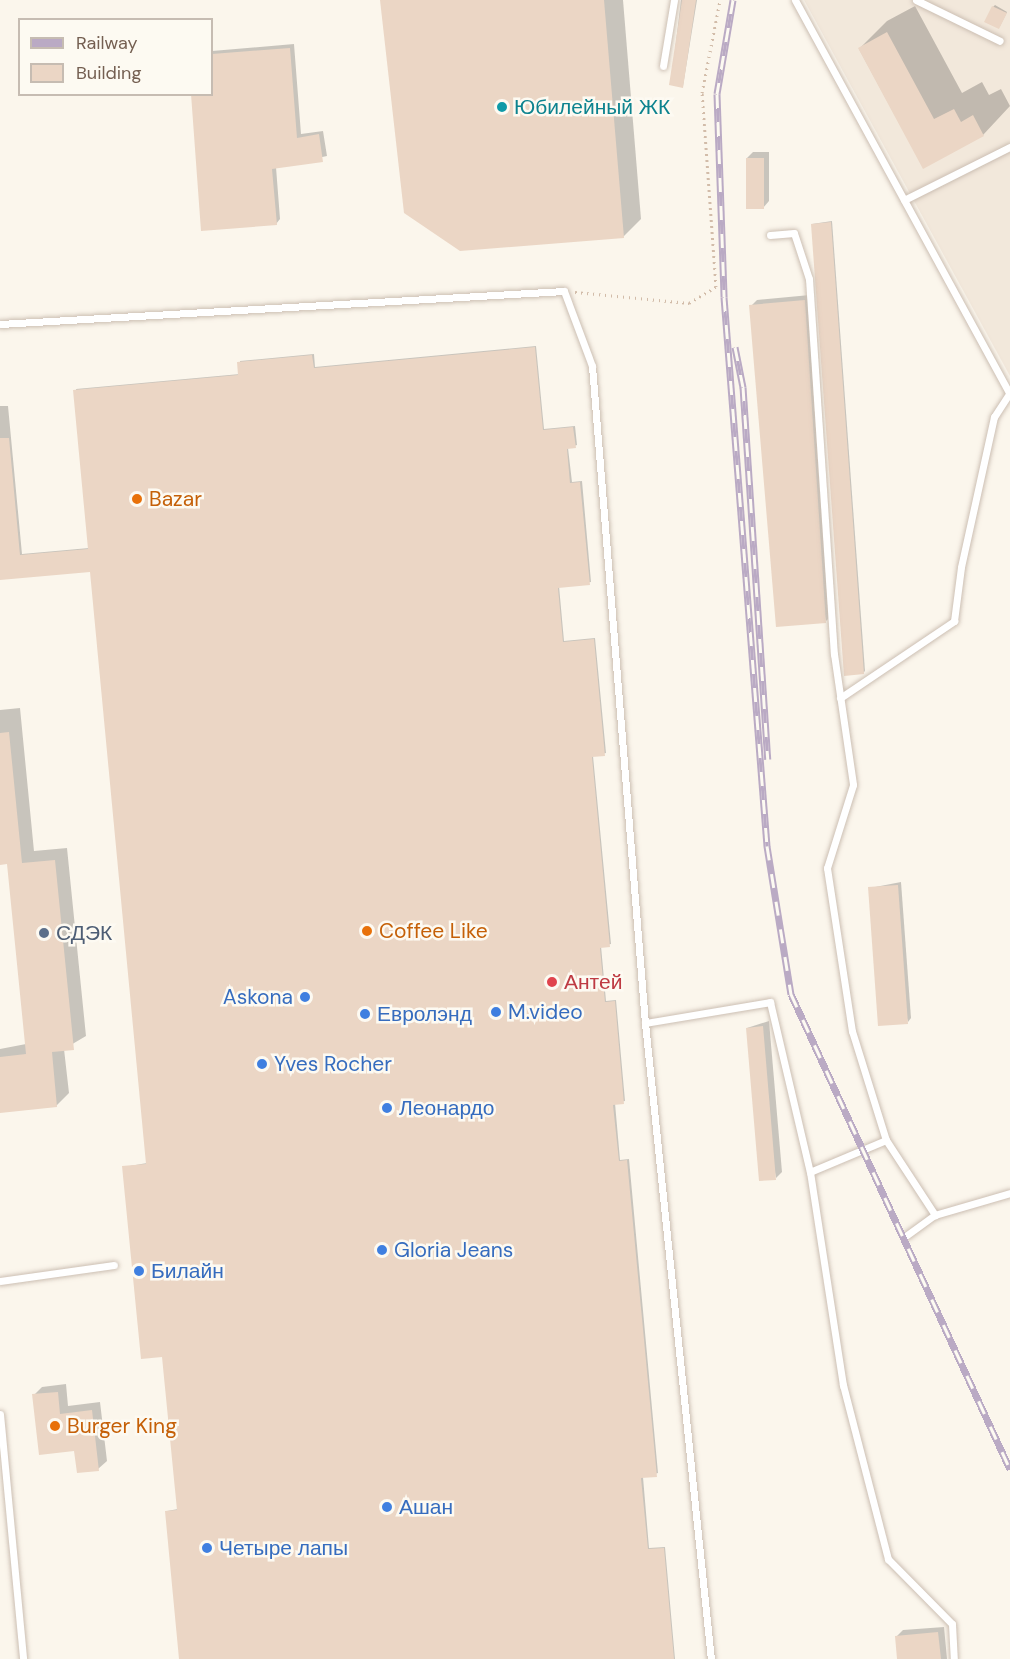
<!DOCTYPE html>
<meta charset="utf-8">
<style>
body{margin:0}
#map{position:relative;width:1010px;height:1659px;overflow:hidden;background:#fbf6ec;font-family:"DM Sans",sans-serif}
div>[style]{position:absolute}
.residential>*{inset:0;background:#f2e8db}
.shadow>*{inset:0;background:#0003}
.building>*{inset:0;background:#ebd6c5}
.path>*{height:3px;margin-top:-1.5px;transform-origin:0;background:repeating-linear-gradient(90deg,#d2bca9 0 1.5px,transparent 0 6px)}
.roads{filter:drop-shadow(0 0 2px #ccbfb3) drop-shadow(0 0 2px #ccbfb3)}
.lane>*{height:7px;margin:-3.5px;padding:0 3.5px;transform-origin:3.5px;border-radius:3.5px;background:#fff}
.rail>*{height:7px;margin-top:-3.5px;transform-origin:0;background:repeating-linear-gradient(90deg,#fdfaf2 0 14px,#baaac4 0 28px);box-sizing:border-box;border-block:2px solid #baaac4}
.dots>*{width:16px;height:16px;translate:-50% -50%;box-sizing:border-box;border:3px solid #fdfaf2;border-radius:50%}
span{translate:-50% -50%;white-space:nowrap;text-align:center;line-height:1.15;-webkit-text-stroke:5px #fdfaf2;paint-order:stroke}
.culture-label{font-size:21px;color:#0d838f}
.left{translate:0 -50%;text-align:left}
.food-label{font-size:21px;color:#c56008}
.service-label{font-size:21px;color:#4e5e75}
.health-label{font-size:21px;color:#be3a42}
.shop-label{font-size:21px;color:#366cbe}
.right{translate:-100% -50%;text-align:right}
.legend{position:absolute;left:18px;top:18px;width:195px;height:78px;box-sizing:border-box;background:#fdfaf2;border:2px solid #c6bcb2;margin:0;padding:8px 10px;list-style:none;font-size:18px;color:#745f51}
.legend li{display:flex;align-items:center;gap:12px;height:30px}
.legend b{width:30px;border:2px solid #c6bcb2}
</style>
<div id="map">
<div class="residential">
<div style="clip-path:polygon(804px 0,1010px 0,1010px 376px)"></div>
</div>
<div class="shadow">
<div style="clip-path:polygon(382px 0,623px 0,641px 219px,623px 237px)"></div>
<div style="clip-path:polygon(681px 0,697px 0,683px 86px,671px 84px)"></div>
<div style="clip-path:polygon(995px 5px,1007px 12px,1000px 26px,993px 7px)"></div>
<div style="clip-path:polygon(915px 6px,962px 93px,982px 82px,989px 95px,1001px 89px,1010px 106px,983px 135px,923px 167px,859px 49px,887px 21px)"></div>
<div style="clip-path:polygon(294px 44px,301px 134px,323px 131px,327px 156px,276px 167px,280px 219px,276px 224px,212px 94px,212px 51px)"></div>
<div style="clip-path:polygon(753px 152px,769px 152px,769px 201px,763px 208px,747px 158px)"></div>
<div style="clip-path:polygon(832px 221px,865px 671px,863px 673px,812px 224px)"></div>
<div style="clip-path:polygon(810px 295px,832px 615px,826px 621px,751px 306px,757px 300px)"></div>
<div style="clip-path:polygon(536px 346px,544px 429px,575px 426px,577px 445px,568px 448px,572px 482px,582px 481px,591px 582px,559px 586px,564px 641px,595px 638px,606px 753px,593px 756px,611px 944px,601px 946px,606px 1001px,616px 1000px,625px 1101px,615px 1103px,620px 1160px,629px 1159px,658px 1473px,643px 1477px,649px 1548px,665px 1547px,675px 1659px,180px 1659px,167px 1511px,178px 1509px,164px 1355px,124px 1167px,147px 1163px,91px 570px,0 579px,0 406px,8px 406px,22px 554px,89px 548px,76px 389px,240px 374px,240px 361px,314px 354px,315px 367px)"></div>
<div style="clip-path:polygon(20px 708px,34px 851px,67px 848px,86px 1036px,64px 1049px,69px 1093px,56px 1106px,0 1111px,0 1049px,26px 1044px,8px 863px,0 864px,0 710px)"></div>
<div style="clip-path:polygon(901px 882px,911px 1018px,908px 1022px,870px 888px)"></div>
<div style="clip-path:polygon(769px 1021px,782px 1172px,776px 1178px,747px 1028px)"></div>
<div style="clip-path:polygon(66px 1384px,68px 1406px,100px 1402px,107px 1461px,98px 1469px,34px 1395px,42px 1387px)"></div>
<div style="clip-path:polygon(944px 1627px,947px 1659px,899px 1659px,897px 1636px,903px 1630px)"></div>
</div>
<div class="building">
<div style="clip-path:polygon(380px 0,604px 0,624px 238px,460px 251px,404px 213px)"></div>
<div style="clip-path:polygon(682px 0,696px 0,683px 88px,669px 85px)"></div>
<div style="clip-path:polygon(992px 6px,1007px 13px,999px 29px,984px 22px)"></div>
<div style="clip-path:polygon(887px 32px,934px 119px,954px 109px,961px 122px,973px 115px,984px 136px,923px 169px,858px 48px)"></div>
<div style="clip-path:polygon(290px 48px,297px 138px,319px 134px,323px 162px,272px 169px,277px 225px,201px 231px,191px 94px,212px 94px,212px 54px)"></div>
<div style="clip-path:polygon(746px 158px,764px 158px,764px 209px,746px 209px)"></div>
<div style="clip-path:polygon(831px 222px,864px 674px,844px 676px,811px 224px)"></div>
<div style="clip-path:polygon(805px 300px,826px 623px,776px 627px,749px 305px)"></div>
<div style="clip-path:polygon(535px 347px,543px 430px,573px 427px,576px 448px,567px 449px,570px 483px,580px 482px,590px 585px,558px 588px,563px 642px,594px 639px,605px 756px,592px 757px,610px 947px,600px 948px,605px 1002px,615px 1001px,624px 1104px,613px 1105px,619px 1161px,627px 1160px,657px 1477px,641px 1478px,648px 1549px,664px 1548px,674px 1659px,179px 1659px,165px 1511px,177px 1510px,162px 1357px,141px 1359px,122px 1166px,146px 1164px,90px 572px,0 580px,0 438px,9px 438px,20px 555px,88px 549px,73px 390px,238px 375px,237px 362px,312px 355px,314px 368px)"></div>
<div style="clip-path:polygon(9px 732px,22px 863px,55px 860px,74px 1050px,52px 1052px,57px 1107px,0 1113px,0 1057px,26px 1054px,7px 864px,0 865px,0 733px)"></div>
<div style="clip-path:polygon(898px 885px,908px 1024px,878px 1026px,868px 887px)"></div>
<div style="clip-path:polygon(763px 1026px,776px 1180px,759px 1181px,746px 1028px)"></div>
<div style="clip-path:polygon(58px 1392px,60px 1414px,92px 1410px,99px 1471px,77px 1473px,74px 1451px,39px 1455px,32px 1394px)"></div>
<div style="clip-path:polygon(938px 1632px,941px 1659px,897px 1659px,895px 1636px)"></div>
</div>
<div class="path">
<div style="left:575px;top:292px;width:115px;rotate:5.5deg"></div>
<div style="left:689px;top:303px;width:31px;rotate:-31deg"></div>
<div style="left:716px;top:287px;width:195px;rotate:-94.1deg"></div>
<div style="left:702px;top:93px;width:95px;rotate:-79deg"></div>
</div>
<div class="roads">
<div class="lane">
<div style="left:795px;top:0;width:449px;rotate:61.4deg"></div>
<div style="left:916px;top:0;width:93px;rotate:26deg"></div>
<div style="left:663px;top:66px;width:67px;rotate:-80.5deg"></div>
<div style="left:904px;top:200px;width:119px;rotate:-26.6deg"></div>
<div style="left:770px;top:235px;width:24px;rotate:-5deg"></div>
<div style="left:794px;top:233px;width:48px;rotate:71.9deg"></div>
<div style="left:809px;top:279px;width:376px;rotate:86.2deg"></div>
<div style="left:834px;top:654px;width:132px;rotate:81.7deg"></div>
<div style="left:853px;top:785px;width:87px;rotate:107.4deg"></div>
<div style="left:827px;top:868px;width:165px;rotate:81.3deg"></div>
<div style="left:852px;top:1031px;width:114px;rotate:72.7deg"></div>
<div style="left:886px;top:1140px;width:82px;rotate:157.2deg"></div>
<div style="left:0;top:324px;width:565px;rotate:-3.35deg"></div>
<div style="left:564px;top:291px;width:80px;rotate:69.5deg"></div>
<div style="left:592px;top:366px;width:659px;rotate:85.39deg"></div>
<div style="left:645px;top:1023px;width:127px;rotate:-9.5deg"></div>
<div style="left:770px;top:1002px;width:175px;rotate:76.8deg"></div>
<div style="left:810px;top:1172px;width:216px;rotate:81.2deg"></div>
<div style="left:843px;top:1385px;width:180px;rotate:75.5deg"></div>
<div style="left:888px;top:1559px;width:91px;rotate:45.4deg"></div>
<div style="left:952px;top:1624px;width:35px;rotate:87deg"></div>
<div style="left:840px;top:698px;width:138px;rotate:-34deg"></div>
<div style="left:954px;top:621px;width:54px;rotate:-82.6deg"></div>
<div style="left:961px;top:567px;width:154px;rotate:-77.6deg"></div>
<div style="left:994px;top:417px;width:30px;rotate:-57deg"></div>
<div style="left:645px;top:1023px;width:639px;rotate:84.08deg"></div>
<div style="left:886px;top:1140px;width:90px;rotate:56.8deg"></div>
<div style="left:907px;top:1235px;width:34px;rotate:-36deg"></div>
<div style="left:935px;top:1215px;width:78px;rotate:-16.3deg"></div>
<div style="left:0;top:1281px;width:115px;rotate:-8deg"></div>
<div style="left:0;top:1414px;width:246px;rotate:84.6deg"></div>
</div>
</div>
<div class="rail">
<div style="left:733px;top:0;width:95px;rotate:99.7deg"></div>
<div style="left:717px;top:94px;width:203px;rotate:88deg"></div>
<div style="left:724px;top:297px;width:551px;rotate:85.52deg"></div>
<div style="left:767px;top:846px;width:150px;rotate:80.8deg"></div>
<div style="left:791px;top:994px;width:523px;rotate:65.25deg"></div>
<div style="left:735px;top:347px;width:41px;rotate:78.7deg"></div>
<div style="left:743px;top:387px;width:373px;rotate:86.2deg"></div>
</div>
<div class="dots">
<div style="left:502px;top:107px;background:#0f9aa8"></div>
<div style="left:137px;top:499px;background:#e8710a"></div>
<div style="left:367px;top:931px;background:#e8710a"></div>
<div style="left:44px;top:933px;background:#5c6f8a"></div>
<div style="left:552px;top:982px;background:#e0444e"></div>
<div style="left:305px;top:997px;background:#3f7fe0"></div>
<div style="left:496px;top:1012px;background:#3f7fe0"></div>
<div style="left:365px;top:1014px;background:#3f7fe0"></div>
<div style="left:262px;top:1064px;background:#3f7fe0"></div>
<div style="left:387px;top:1108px;background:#3f7fe0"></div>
<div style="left:382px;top:1250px;background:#3f7fe0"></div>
<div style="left:139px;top:1271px;background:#3f7fe0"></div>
<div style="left:55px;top:1426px;background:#e8710a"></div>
<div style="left:387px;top:1507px;background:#3f7fe0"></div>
<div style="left:207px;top:1548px;background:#3f7fe0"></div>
</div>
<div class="culture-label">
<span class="left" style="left:514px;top:107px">Юбилейный ЖК</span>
</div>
<div class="food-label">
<span class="left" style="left:149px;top:499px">Bazar</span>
<span class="left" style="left:379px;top:931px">Coffee Like</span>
<span class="left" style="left:67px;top:1426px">Burger King</span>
</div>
<div class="service-label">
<span class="left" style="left:56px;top:933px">СДЭК</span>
</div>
<div class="health-label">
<span class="left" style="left:564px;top:982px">Антей</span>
</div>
<div class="shop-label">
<span class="right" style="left:293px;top:997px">Askona</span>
<span class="left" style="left:508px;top:1012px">M.video</span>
<span class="left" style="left:377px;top:1014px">Евролэнд</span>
<span class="left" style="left:274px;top:1064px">Yves Rocher</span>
<span class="left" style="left:399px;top:1108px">Леонардо</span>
<span class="left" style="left:394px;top:1250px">Gloria Jeans</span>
<span class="left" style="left:151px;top:1271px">Билайн</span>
<span class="left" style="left:399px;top:1507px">Ашан</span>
<span class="left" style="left:219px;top:1548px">Четыре лапы</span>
</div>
<ul class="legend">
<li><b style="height:8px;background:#baaac4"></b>Railway</li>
<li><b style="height:16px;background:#ebd6c5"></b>Building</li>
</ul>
</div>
